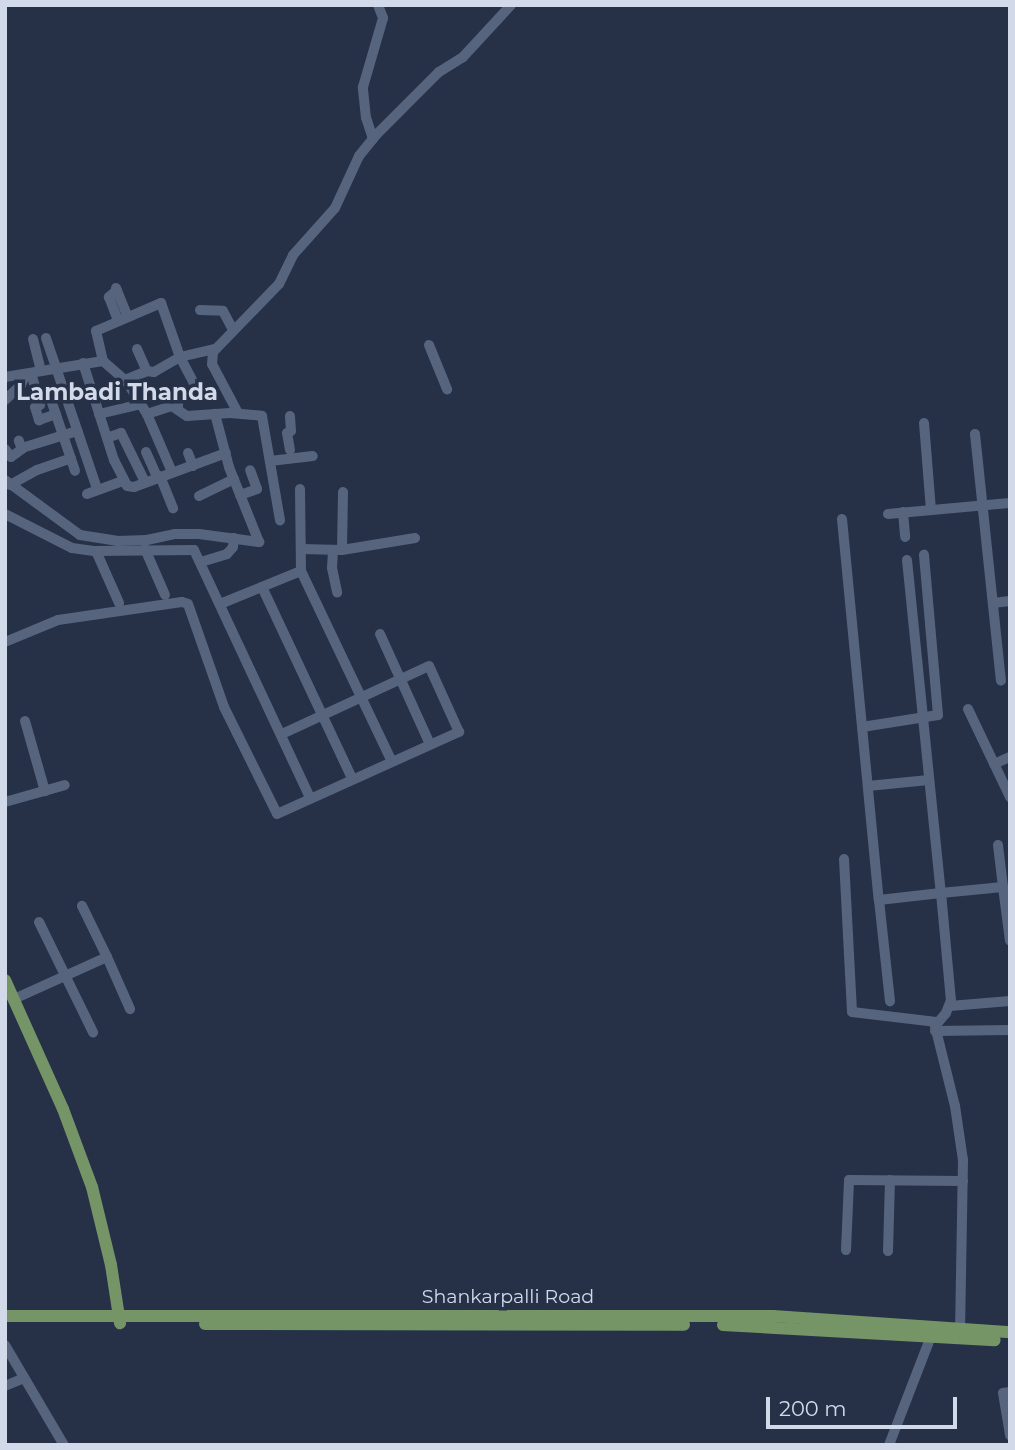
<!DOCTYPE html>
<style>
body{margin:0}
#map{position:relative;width:1015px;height:1450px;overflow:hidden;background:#263148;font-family:Montserrat,sans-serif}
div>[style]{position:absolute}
.minor>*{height:10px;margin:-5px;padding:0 5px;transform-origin:5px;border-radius:5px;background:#57647d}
.major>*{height:12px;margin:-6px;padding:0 6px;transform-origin:6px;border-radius:6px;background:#759567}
span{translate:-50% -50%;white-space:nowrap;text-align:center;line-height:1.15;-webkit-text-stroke:7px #263148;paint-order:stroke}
.street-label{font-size:19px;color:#d2dae9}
.quarter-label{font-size:23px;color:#d2dae9;font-weight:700}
.frame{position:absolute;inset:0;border:7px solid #d2dae9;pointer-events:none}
.scale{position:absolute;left:766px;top:1397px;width:191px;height:32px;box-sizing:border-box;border:4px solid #d2dae9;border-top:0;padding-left:9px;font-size:21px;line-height:24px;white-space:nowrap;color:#d2dae9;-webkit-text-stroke:5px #263148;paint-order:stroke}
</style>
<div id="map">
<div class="minor">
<div style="left:373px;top:139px;width:22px;rotate:-108deg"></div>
<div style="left:366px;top:118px;width:31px;rotate:-96deg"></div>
<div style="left:363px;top:87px;width:72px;rotate:-73.8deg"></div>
<div style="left:383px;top:18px;width:14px;rotate:-111deg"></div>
<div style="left:116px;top:288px;width:29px;rotate:68deg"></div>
<div style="left:117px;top:290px;width:11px;rotate:139deg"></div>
<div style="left:109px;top:297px;width:25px;rotate:69deg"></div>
<div style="left:200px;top:310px;width:23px;rotate:2deg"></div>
<div style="left:223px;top:311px;width:21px;rotate:62deg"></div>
<div style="left:46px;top:338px;width:159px;rotate:71.3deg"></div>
<div style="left:33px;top:339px;width:33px;rotate:76deg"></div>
<div style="left:429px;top:345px;width:48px;rotate:67.8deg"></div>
<div style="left:137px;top:349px;width:24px;rotate:66deg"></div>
<div style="left:147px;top:371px;width:7px;rotate:8deg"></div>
<div style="left:154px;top:372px;width:30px;rotate:-30deg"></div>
<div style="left:180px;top:357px;width:38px;rotate:62deg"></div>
<div style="left:198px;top:391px;width:22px;rotate:156deg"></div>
<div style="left:178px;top:400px;width:7px;rotate:90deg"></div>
<div style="left:103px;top:361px;width:31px;rotate:-103deg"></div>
<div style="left:96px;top:331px;width:71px;rotate:-23.3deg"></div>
<div style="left:161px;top:303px;width:57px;rotate:70.6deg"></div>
<div style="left:180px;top:357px;width:37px;rotate:-13deg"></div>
<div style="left:83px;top:363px;width:102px;rotate:72.3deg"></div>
<div style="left:114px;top:460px;width:29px;rotate:63deg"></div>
<div style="left:127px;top:486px;width:7px;rotate:8deg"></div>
<div style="left:134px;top:487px;width:98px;rotate:-20.3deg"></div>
<div style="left:31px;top:373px;width:33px;rotate:74deg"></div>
<div style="left:40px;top:405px;width:5px;rotate:158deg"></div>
<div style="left:35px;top:407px;width:14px;rotate:73deg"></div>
<div style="left:39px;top:420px;width:18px;rotate:-19deg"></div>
<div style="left:5px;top:377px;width:99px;rotate:-9.3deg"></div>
<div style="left:103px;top:361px;width:32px;rotate:41deg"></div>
<div style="left:127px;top:382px;width:38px;rotate:58deg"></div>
<div style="left:147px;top:414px;width:63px;rotate:66.7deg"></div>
<div style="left:125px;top:380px;width:24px;rotate:-22deg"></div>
<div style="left:38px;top:397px;width:11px;rotate:-15deg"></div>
<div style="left:49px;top:394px;width:81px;rotate:71.3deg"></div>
<div style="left:5px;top:400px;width:22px;rotate:-43deg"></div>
<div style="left:21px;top:385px;width:12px;rotate:-66deg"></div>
<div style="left:238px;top:413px;width:55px;rotate:-118deg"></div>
<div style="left:212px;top:364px;width:12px;rotate:-85deg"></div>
<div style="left:213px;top:352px;width:95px;rotate:-45.9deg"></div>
<div style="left:279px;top:284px;width:32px;rotate:-64deg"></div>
<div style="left:293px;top:255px;width:63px;rotate:-48.2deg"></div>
<div style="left:335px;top:208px;width:57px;rotate:-65.2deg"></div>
<div style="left:359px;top:156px;width:27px;rotate:-51deg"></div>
<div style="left:376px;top:135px;width:89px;rotate:-45deg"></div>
<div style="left:439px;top:72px;width:28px;rotate:-32deg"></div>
<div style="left:463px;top:57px;width:71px;rotate:-47.3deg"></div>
<div style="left:99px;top:414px;width:43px;rotate:-13.4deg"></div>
<div style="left:147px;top:414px;width:26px;rotate:-18deg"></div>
<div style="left:172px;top:406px;width:18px;rotate:34deg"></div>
<div style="left:187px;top:416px;width:43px;rotate:-4deg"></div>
<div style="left:230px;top:413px;width:32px;rotate:5deg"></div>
<div style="left:262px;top:416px;width:106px;rotate:80.2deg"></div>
<div style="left:924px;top:423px;width:87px;rotate:85.4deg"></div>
<div style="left:975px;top:434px;width:248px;rotate:84deg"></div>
<div style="left:107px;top:438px;width:15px;rotate:-20deg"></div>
<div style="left:121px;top:433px;width:55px;rotate:63.9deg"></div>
<div style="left:22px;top:448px;width:58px;rotate:-17.2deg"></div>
<div style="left:5px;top:449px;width:10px;rotate:53deg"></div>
<div style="left:11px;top:457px;width:14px;rotate:-36deg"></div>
<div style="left:22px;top:449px;width:9px;rotate:-111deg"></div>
<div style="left:290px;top:450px;width:17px;rotate:-100deg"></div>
<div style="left:287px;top:433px;width:4px;rotate:-27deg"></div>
<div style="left:291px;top:431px;width:15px;rotate:-94deg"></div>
<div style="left:146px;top:452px;width:27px;rotate:66deg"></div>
<div style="left:188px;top:453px;width:14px;rotate:69deg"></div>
<div style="left:270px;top:461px;width:43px;rotate:-6.6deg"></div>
<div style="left:160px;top:476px;width:35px;rotate:68deg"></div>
<div style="left:5px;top:480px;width:93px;rotate:36.3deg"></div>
<div style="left:80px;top:535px;width:37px;rotate:9deg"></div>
<div style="left:117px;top:541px;width:30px;rotate:-2deg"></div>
<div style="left:147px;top:540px;width:29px;rotate:-12deg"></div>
<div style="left:175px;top:534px;width:24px"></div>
<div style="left:199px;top:534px;width:61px;rotate:7.6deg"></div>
<div style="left:259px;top:542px;width:81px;rotate:-111.8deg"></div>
<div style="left:229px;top:467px;width:55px;rotate:-104.8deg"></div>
<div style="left:10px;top:485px;width:31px;rotate:-29deg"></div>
<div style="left:37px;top:470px;width:36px;rotate:-19deg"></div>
<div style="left:300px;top:489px;width:82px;rotate:89.3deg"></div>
<div style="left:87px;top:494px;width:38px;rotate:-20deg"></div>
<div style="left:240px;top:495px;width:18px;rotate:-19deg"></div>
<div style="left:257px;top:489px;width:20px;rotate:-110deg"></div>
<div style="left:199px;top:496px;width:39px;rotate:-26deg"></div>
<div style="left:903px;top:512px;width:25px;rotate:85deg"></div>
<div style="left:5px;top:514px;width:75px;rotate:26.9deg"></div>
<div style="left:72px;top:548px;width:22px;rotate:8deg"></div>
<div style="left:94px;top:551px;width:100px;rotate:-0.6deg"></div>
<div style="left:194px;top:550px;width:271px;rotate:64.9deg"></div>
<div style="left:888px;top:514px;width:122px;rotate:-5.2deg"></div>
<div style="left:842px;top:519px;width:383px;rotate:84.5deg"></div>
<div style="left:879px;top:900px;width:62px;rotate:-6.4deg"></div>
<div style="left:941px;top:893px;width:107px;rotate:84.7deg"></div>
<div style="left:951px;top:1000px;width:14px;rotate:111deg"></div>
<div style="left:946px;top:1013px;width:17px;rotate:130deg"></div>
<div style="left:935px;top:1026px;width:82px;rotate:76deg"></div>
<div style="left:955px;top:1106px;width:55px;rotate:81.6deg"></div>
<div style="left:963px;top:1160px;width:169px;rotate:91deg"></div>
<div style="left:145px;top:549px;width:50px;rotate:66.5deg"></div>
<div style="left:301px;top:549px;width:41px;rotate:1.4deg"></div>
<div style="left:342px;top:550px;width:74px;rotate:-9.3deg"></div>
<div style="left:333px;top:550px;width:18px;rotate:93deg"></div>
<div style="left:332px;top:568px;width:25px;rotate:78deg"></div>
<div style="left:342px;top:550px;width:58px;rotate:-89deg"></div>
<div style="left:96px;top:551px;width:57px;rotate:66.1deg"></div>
<div style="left:907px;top:560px;width:335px;rotate:84.2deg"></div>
<div style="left:941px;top:893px;width:62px;rotate:-5.5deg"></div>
<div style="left:1003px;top:887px;width:54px;rotate:82.6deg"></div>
<div style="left:201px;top:562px;width:27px;rotate:-17deg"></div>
<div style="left:227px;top:554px;width:9px;rotate:-49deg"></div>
<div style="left:233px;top:547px;width:9px;rotate:-84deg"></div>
<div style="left:262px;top:587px;width:209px;rotate:64.8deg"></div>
<div style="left:993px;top:603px;width:17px;rotate:-7deg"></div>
<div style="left:220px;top:604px;width:87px;rotate:-22.2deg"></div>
<div style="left:301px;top:571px;width:207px;rotate:64.5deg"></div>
<div style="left:380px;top:634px;width:116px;rotate:65.6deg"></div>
<div style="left:5px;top:642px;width:57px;rotate:-22.5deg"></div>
<div style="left:58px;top:620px;width:125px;rotate:-8.3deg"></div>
<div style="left:182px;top:602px;width:6px;rotate:18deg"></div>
<div style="left:188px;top:604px;width:109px;rotate:70.7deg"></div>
<div style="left:224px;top:707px;width:119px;rotate:63.6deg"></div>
<div style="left:277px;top:814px;width:200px;rotate:-24.3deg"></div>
<div style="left:459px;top:732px;width:72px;rotate:-114.4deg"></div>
<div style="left:429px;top:666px;width:162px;rotate:155.2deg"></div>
<div style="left:968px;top:709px;width:98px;rotate:64.5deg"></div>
<div style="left:25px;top:721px;width:73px;rotate:74.1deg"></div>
<div style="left:862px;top:727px;width:77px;rotate:-9deg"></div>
<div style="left:938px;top:715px;width:161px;rotate:-95deg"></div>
<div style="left:994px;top:764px;width:17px;rotate:-24deg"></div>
<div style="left:868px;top:786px;width:61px;rotate:-5.6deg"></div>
<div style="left:5px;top:802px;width:62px;rotate:-15.8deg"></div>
<div style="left:998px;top:845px;width:42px;rotate:83.2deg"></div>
<div style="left:844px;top:859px;width:153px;rotate:87deg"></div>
<div style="left:852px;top:1012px;width:85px;rotate:6.8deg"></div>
<div style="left:879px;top:900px;width:102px;rotate:83.8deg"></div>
<div style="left:39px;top:922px;width:123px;rotate:63.9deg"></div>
<div style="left:107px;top:957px;width:57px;rotate:66.1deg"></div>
<div style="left:14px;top:999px;width:102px;rotate:-24.3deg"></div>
<div style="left:107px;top:957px;width:57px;rotate:-116.1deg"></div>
<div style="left:950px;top:1006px;width:60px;rotate:-4.8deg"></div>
<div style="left:935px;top:1031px;width:75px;rotate:-0.8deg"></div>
<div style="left:846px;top:1250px;width:70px;rotate:-87.5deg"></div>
<div style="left:849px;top:1180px;width:114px;rotate:0.5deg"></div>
<div style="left:888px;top:1251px;width:71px;rotate:-88.4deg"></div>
<div style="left:5px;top:1345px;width:116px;rotate:59.5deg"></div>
<div style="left:5px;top:1386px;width:21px;rotate:-23deg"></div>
<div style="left:1010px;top:1392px;width:7px;rotate:172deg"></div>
<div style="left:1003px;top:1393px;width:43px;rotate:80.5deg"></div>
<div style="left:889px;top:1445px;width:117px;rotate:-68.9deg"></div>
</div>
<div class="major">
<div style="left:5px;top:980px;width:141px;rotate:65.8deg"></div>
<div style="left:63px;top:1109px;width:83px;rotate:69.6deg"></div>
<div style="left:92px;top:1187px;width:80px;rotate:76.3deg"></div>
<div style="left:111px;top:1265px;width:59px;rotate:81.2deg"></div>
<div style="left:5px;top:1316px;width:768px"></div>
<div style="left:773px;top:1316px;width:238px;rotate:3.9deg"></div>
<div style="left:205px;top:1324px;width:479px;rotate:0.1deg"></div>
<div style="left:723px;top:1325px;width:272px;rotate:3.2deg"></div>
</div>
<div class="street-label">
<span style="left:508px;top:1297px">Shankarpalli Road</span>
</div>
<div class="quarter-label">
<span style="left:117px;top:392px">Lambadi Thanda</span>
</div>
<div class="frame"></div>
<div class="scale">200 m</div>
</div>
